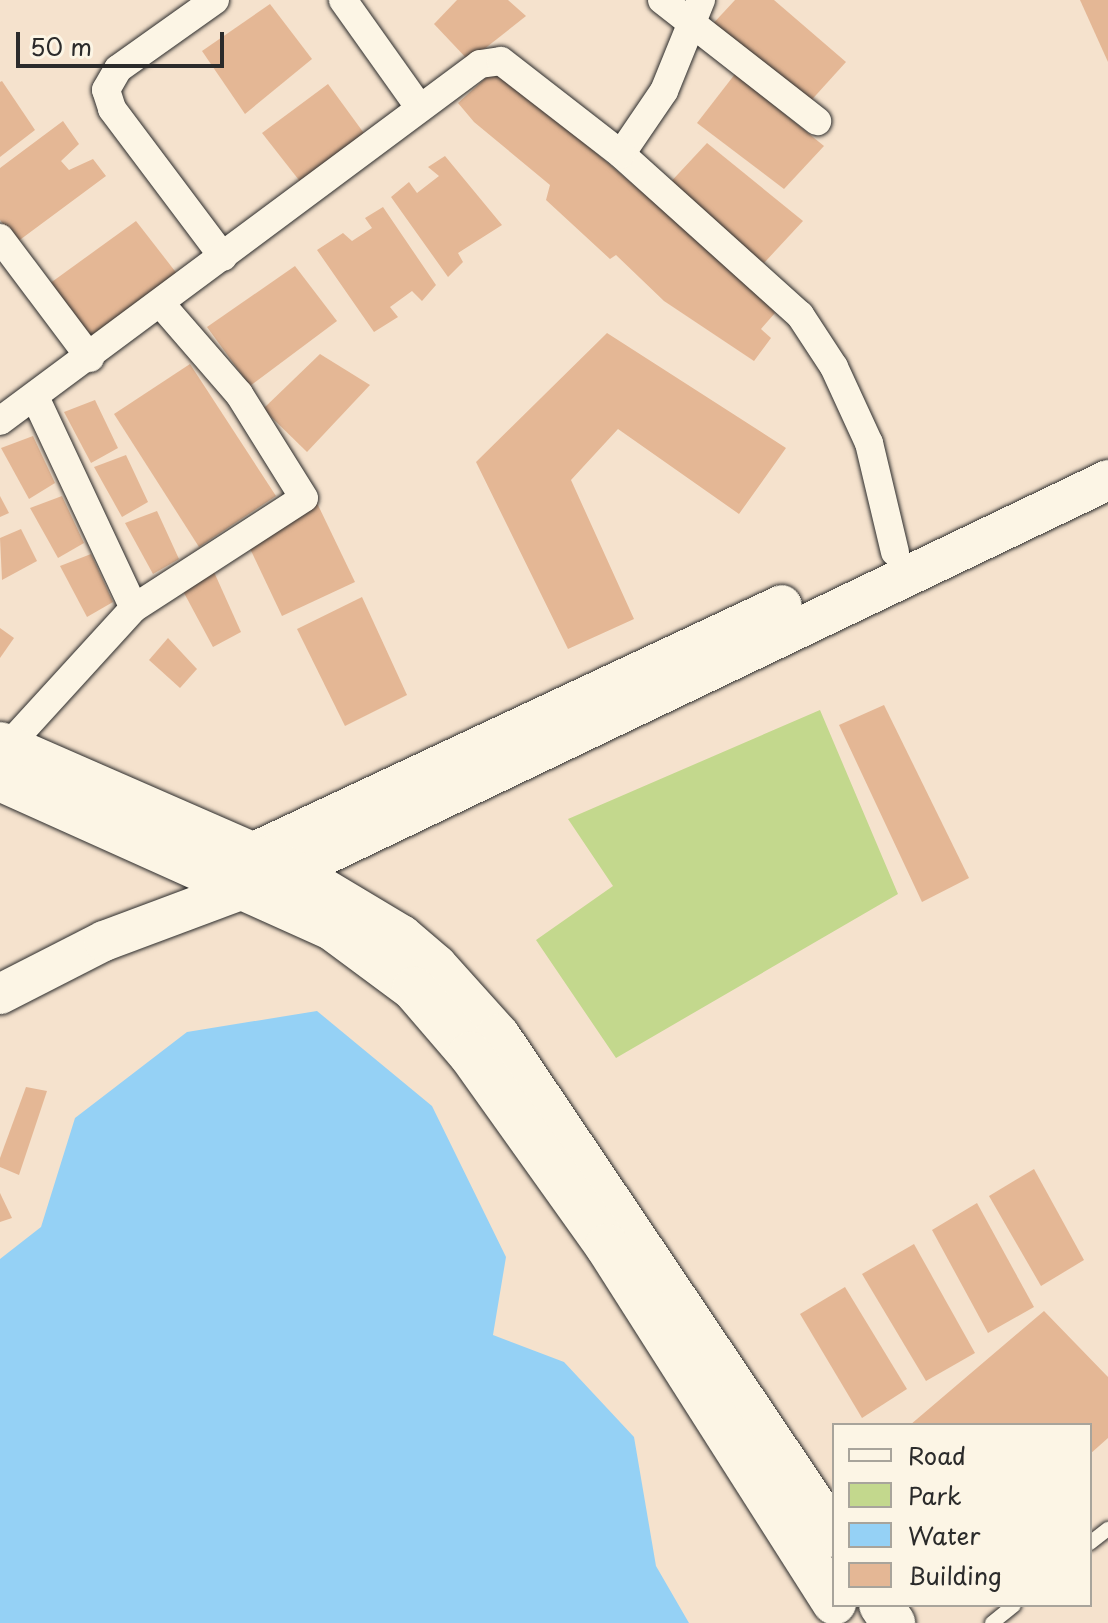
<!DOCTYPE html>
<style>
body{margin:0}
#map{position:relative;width:1108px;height:1623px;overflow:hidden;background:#f5e2cd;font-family:"Playpen Sans",sans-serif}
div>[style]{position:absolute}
.green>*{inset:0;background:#c3d88d}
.water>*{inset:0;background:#95d1f5}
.building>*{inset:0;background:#e4b795}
.roads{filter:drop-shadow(0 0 2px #2b2b2b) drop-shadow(0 0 2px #2b2b2b)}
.lane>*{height:14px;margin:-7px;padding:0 7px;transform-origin:7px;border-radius:7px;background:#fcf5e5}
.street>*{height:28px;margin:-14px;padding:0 14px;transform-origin:14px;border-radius:14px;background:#fcf5e5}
.secondary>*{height:40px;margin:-20px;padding:0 20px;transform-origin:20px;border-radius:20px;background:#fcf5e5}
.primary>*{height:44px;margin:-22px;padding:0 22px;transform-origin:22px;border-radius:22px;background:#fcf5e5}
span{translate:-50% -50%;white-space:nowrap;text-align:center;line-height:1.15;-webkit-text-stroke:7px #fcf5e5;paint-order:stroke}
.legend{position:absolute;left:832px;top:1423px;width:260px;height:184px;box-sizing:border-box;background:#fcf5e5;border:2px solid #a8a49b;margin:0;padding:10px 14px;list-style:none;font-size:24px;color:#2b2b2b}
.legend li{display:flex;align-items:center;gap:16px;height:40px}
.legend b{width:40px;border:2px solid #a8a49b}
.scale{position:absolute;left:16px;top:32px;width:208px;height:36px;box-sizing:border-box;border:4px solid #2b2b2b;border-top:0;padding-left:10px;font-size:24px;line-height:28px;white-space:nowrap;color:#2b2b2b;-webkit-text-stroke:6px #fcf5e5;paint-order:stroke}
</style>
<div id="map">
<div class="green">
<div style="clip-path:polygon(820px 710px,898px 894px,616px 1058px,536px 940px,613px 886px,568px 819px)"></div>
</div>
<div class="water">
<div style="clip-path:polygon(317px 1011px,432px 1106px,506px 1257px,493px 1335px,564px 1362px,634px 1437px,656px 1566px,689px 1623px,0 1623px,0 1259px,41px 1227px,75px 1118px,187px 1032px)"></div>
</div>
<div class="building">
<div style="clip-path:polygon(457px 0,508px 0,526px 16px,469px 61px,434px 24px)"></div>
<div style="clip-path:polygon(735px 0,774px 0,846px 62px,807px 105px,709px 28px)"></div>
<div style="clip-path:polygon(1080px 0,1108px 0,1108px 62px)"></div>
<div style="clip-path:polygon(270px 4px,312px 59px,245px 114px,202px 51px)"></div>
<div style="clip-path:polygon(497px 68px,754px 288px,775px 313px,761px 329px,771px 338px,754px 361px,664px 301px,616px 255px,610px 259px,546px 200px,550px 185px,474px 122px,458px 103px)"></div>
<div style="clip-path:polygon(735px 74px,824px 146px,784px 189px,697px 123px)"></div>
<div style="clip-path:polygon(2px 81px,35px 130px,0 157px,0 82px)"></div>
<div style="clip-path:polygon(328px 84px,366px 136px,302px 184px,262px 133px)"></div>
<div style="clip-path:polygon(63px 121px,79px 144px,61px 161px,69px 170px,93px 159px,106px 176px,17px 242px,0 220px,0 168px)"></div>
<div style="clip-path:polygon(707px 143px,803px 221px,764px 263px,666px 187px)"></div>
<div style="clip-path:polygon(445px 156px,502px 225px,458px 253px,463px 262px,448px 277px,391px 197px,409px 182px,417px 193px,439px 176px,428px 167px)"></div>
<div style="clip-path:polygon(383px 207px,436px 285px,422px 301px,412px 291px,390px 307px,398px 317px,374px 332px,317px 250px,343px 233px,352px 241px,372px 228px,365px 218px)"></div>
<div style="clip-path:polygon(136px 221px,178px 275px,93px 345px,49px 284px)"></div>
<div style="clip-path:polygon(295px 266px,337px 321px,250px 386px,207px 327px)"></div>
<div style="clip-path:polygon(607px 333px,786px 448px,739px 514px,618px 429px,571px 480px,634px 619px,568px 649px,476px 462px)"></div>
<div style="clip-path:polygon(320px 354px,370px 385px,307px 452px,263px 409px)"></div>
<div style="clip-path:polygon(190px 364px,276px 496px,199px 547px,114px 414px)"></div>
<div style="clip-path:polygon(95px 400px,118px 448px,91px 463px,64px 412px)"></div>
<div style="clip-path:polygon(33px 436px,55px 483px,29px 499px,1px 448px)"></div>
<div style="clip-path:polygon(126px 455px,148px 502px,122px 517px,94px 467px)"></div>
<div style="clip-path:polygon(0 496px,9px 513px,0 517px)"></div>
<div style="clip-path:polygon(62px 496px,84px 543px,58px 558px,30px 508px)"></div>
<div style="clip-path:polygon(317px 503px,355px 582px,282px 616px,245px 538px)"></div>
<div style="clip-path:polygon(157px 511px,179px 559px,153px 574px,125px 523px)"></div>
<div style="clip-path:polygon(21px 529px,37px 561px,2px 580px,0 538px)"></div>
<div style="clip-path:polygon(91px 554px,113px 602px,87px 617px,60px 566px)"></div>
<div style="clip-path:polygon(214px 572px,241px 632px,213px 647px,183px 591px)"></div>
<div style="clip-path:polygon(362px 597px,407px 695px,345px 726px,297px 629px)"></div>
<div style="clip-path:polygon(0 628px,14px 638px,0 658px)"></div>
<div style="clip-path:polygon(168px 638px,197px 669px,180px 688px,149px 660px)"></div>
<div style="clip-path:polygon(884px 705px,969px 878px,922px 902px,839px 725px)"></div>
<div style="clip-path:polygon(26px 1087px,47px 1091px,19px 1175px,0 1167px,0 1158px)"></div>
<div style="clip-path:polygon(1034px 1169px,1084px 1260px,1041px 1286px,989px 1196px)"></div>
<div style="clip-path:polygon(0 1193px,12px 1218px,0 1222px)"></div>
<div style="clip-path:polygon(977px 1203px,1034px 1307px,988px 1333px,932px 1230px)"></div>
<div style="clip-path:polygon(914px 1244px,975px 1353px,926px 1381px,862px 1274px)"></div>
<div style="clip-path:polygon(845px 1287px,907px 1389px,862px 1418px,800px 1314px)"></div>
<div style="clip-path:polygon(1044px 1311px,1108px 1377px,1108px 1438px,1090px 1454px,1090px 1425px,910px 1425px)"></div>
</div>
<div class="roads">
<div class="lane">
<div style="left:1090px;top:1543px;width:23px;rotate:-38deg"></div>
<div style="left:992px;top:1623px;width:28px;rotate:-39deg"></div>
</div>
<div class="street">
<div style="left:215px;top:0;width:119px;rotate:144.6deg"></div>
<div style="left:118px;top:69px;width:24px;rotate:120deg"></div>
<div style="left:106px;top:90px;width:20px;rotate:72deg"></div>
<div style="left:112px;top:109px;width:185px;rotate:53.1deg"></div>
<div style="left:343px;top:0;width:128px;rotate:54.6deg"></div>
<div style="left:662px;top:0;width:197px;rotate:38deg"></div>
<div style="left:701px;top:0;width:98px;rotate:112.1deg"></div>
<div style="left:664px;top:91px;width:76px;rotate:124.3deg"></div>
<div style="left:621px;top:154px;width:241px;rotate:42deg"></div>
<div style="left:800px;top:315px;width:62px;rotate:56.8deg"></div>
<div style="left:834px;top:367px;width:84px;rotate:65.3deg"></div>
<div style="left:869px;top:443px;width:112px;rotate:76.6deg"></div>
<div style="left:0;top:238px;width:150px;rotate:53.1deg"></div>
<div style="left:35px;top:397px;width:233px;rotate:64.9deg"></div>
<div style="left:0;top:421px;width:598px;rotate:-36.64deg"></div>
<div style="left:480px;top:64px;width:21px;rotate:-8deg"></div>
<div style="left:501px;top:61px;width:152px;rotate:37.8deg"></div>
<div style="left:7px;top:747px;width:188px;rotate:-47.6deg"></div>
<div style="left:134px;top:608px;width:202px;rotate:-32.9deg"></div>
<div style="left:304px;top:498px;width:123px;rotate:-122deg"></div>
<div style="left:239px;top:394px;width:118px;rotate:-130.9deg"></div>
</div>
<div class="secondary">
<div style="left:231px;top:863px;width:608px;rotate:-25.09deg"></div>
<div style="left:0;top:994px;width:117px;rotate:-27deg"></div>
<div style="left:104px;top:941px;width:200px;rotate:-20.5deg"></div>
<div style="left:291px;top:871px;width:906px;rotate:-25.57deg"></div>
</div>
<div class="primary">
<div style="left:0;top:744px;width:318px;rotate:23.6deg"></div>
<div style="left:291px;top:871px;width:128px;rotate:31deg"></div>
<div style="left:401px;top:937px;width:45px;rotate:40.5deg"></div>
<div style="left:435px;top:966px;width:94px;rotate:48deg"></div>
<div style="left:498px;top:1036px;width:602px;rotate:56.05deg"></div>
<div style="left:0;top:779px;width:364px;rotate:24.2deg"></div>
<div style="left:332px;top:928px;width:102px;rotate:36.6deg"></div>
<div style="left:414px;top:989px;width:86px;rotate:49.3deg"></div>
<div style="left:470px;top:1054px;width:236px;rotate:54.5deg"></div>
<div style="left:607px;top:1246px;width:423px;rotate:57.5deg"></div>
<div style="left:881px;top:1605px;width:22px;rotate:56deg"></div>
</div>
</div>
<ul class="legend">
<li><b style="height:10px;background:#fcf5e5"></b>Road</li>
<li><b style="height:22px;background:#c3d88d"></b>Park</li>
<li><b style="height:22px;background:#95d1f5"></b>Water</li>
<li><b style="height:22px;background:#e4b795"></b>Building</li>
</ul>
<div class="scale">50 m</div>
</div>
